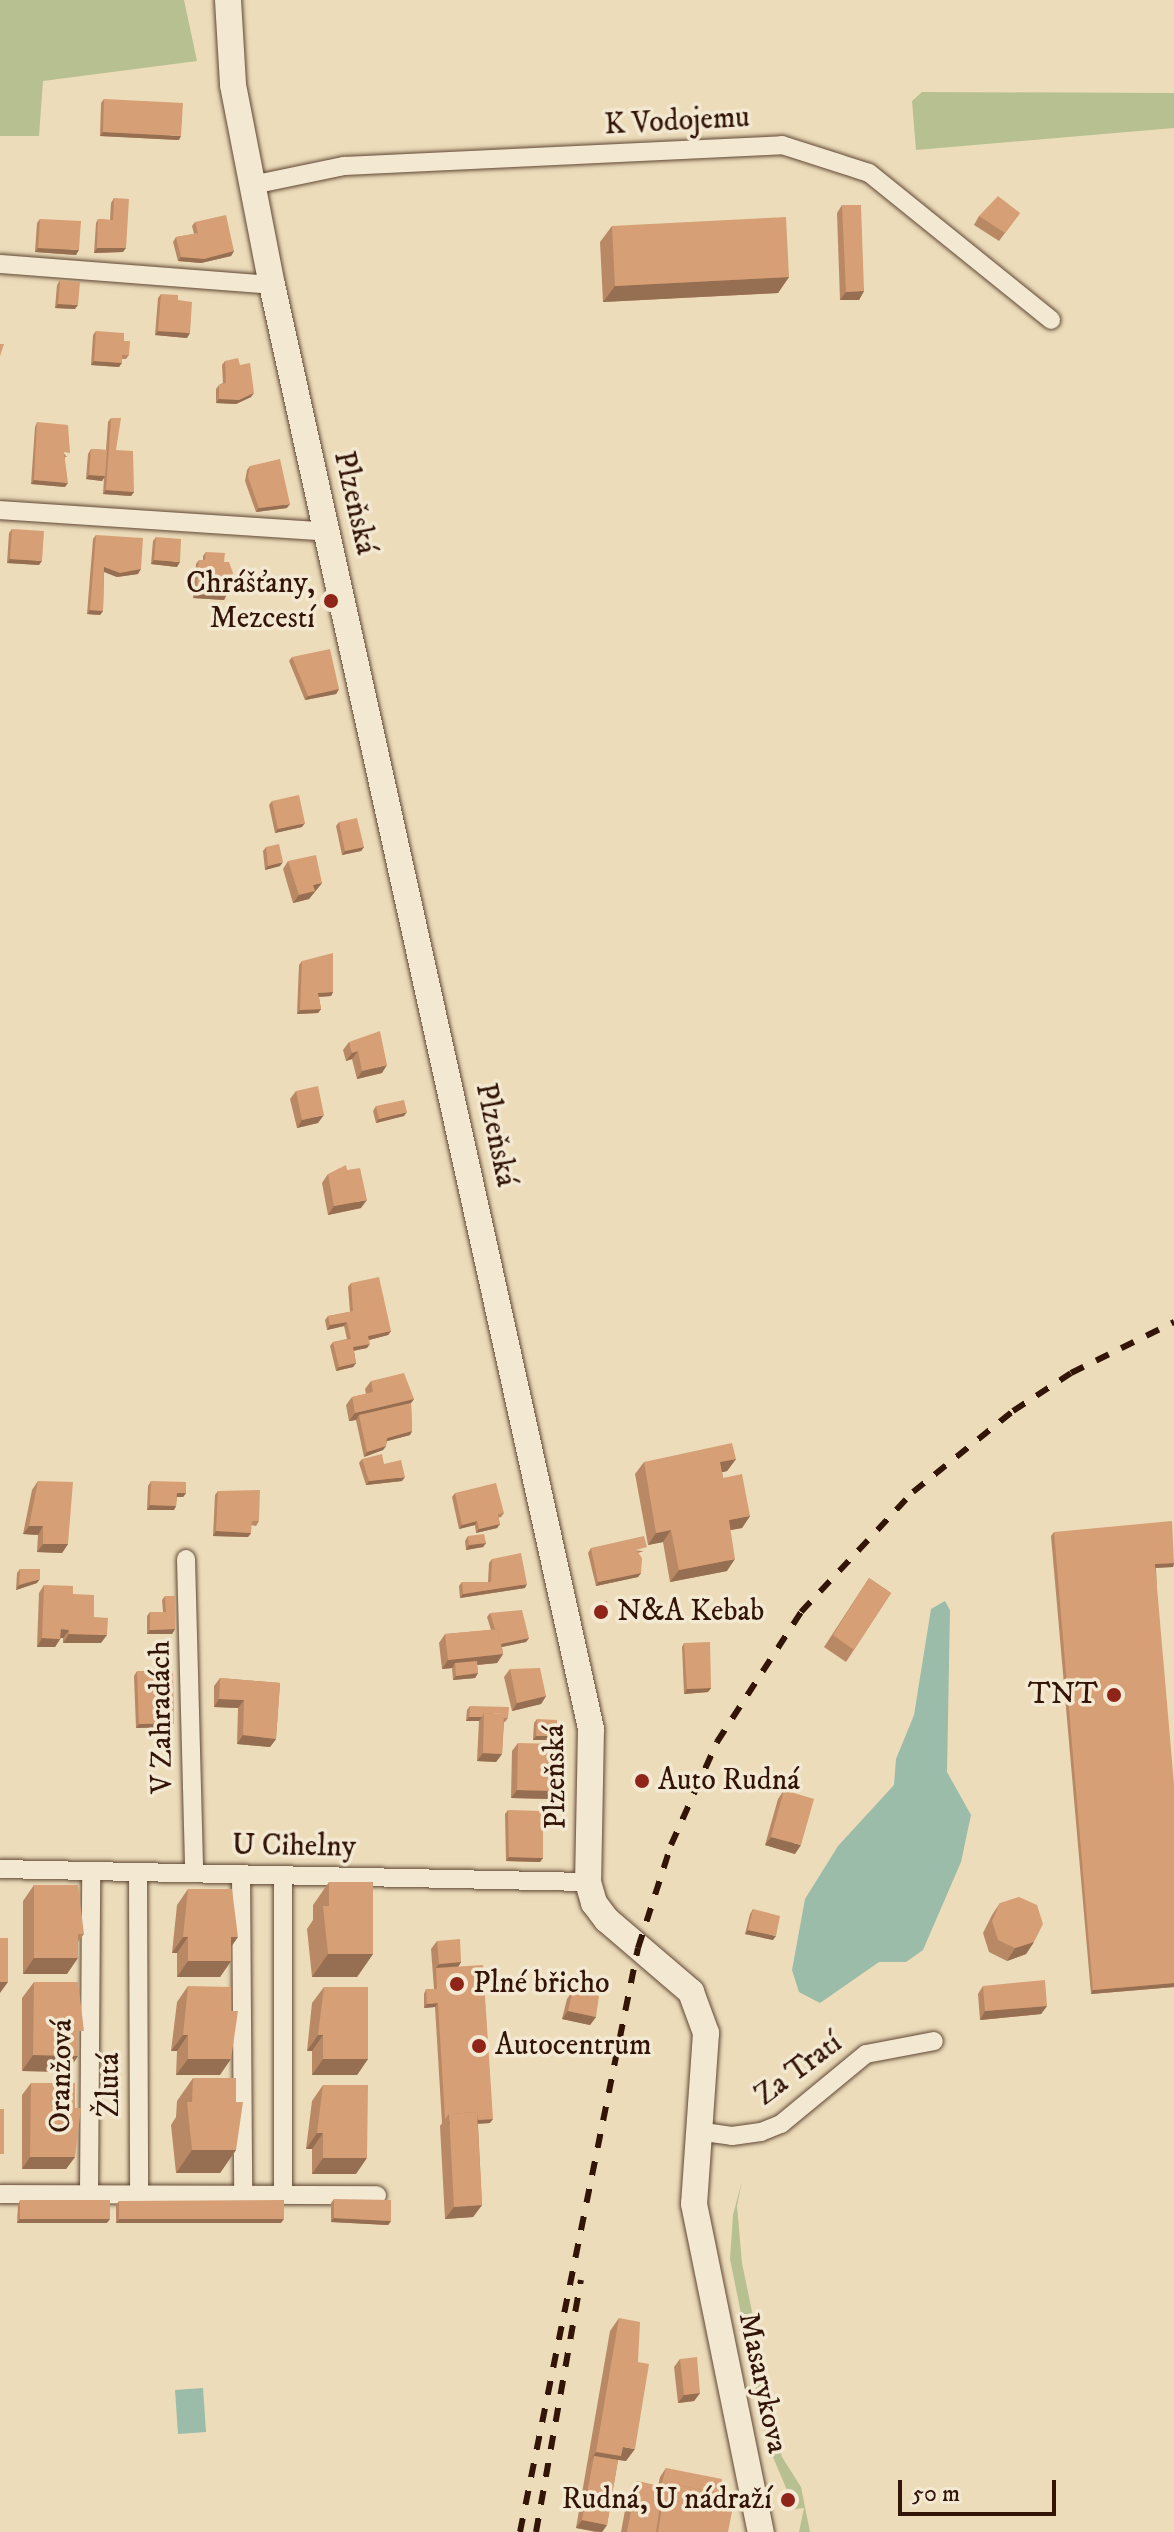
<!DOCTYPE html>
<meta charset="utf-8">
<style>
body{margin:0}
#map{position:relative;width:1174px;height:2532px;overflow:hidden;background:#ecdcba;font-family:"IM FELL DW Pica",serif}
div>[style]{position:absolute}
.green>*{inset:0;background:#b7c090}
.water>*{inset:0;background:#9abca9}
.roads{filter:drop-shadow(0 0 2px #604734) drop-shadow(0 0 2px #604734)}
.street>*{height:18px;margin:-9px;padding:0 9px;transform-origin:9px;border-radius:9px;background:#f3e8d2}
.secondary>*{height:26px;margin:-13px;padding:0 13px;transform-origin:13px;border-radius:13px;background:#f3e8d2}
.rail>*{height:6px;margin-top:-3px;transform-origin:0;background:repeating-linear-gradient(90deg,#321507 0 14px,transparent 0 28px)}
.wall>*{inset:0;background:#b98965}
.shaded-wall>*{inset:0;background:#966f52}
.building>*{inset:0;background:#d79f75}
.dots>*{width:22px;height:22px;translate:-50% -50%;box-sizing:border-box;border:4px solid #f3e8d2;border-radius:50%}
span{translate:-50% -50%;white-space:nowrap;text-align:center;line-height:1.15;-webkit-text-stroke:7px #f3e8d2;paint-order:stroke}
.street-label{font-size:30px;color:#321507}
.poi-label{font-size:30px;color:#321507}
.right{translate:-100% -50%;text-align:right}
.left{translate:0 -50%;text-align:left}
.scale{position:absolute;left:898px;top:2480px;width:158px;height:36px;box-sizing:border-box;border:4px solid #321507;border-top:0;padding-left:10px;font-size:24px;line-height:28px;white-space:nowrap;color:#321507;-webkit-text-stroke:6px #f3e8d2;paint-order:stroke}
</style>
<div id="map">
<div class="green">
<div style="clip-path:polygon(0 0,184px 0,197px 61px,43px 81px,39px 136px,0 136px)"></div>
<div style="clip-path:polygon(922px 92px,1174px 93px,1174px 128px,916px 150px,912px 101px)"></div>
<div style="clip-path:polygon(742px 2181px,737px 2206px,742px 2263px,782px 2457px,801px 2487px,810px 2532px,799px 2532px,804px 2508px,795px 2509px,767px 2443px,730px 2259px,733px 2215px)"></div>
</div>
<div class="water">
<div style="clip-path:polygon(945px 1601px,950px 1610px,947px 1772px,971px 1815px,961px 1862px,923px 1950px,906px 1962px,879px 1962px,820px 2003px,799px 1992px,792px 1970px,805px 1899px,838px 1846px,894px 1785px,896px 1759px,914px 1715px,931px 1609px)"></div>
<div style="clip-path:polygon(203px 2388px,206px 2432px,178px 2434px,175px 2390px)"></div>
</div>
<div class="roads">
<div class="street">
<div style="left:252px;top:185px;width:94px;rotate:-11.7deg"></div>
<div style="left:344px;top:166px;width:439px;rotate:-2.7deg"></div>
<div style="left:782px;top:145px;width:91px;rotate:17.8deg"></div>
<div style="left:869px;top:173px;width:234px;rotate:38.9deg"></div>
<div style="left:0;top:264px;width:273px;rotate:4.4deg"></div>
<div style="left:0;top:510px;width:328px;rotate:3.8deg"></div>
<div style="left:186px;top:1559px;width:314px;rotate:88.5deg"></div>
<div style="left:0;top:1869px;width:588px;rotate:1.27deg"></div>
<div style="left:138px;top:1872px;width:321px;rotate:89.8deg"></div>
<div style="left:241px;top:1874px;width:319px;rotate:89.6deg"></div>
<div style="left:697px;top:2131px;width:35px;rotate:8deg"></div>
<div style="left:732px;top:2136px;width:29px;rotate:-8deg"></div>
<div style="left:761px;top:2132px;width:22px;rotate:-22deg"></div>
<div style="left:781px;top:2124px;width:110px;rotate:-39.5deg"></div>
<div style="left:866px;top:2054px;width:69px;rotate:-10.8deg"></div>
<div style="left:283px;top:2192px;width:317px;rotate:-90deg"></div>
<div style="left:89px;top:2193px;width:322px;rotate:-89.6deg"></div>
<div style="left:0;top:2194px;width:377px;rotate:0.2deg"></div>
</div>
<div class="secondary">
<div style="left:228px;top:0;width:85px;rotate:86.6deg"></div>
<div style="left:233px;top:85px;width:204px;rotate:79deg"></div>
<div style="left:272px;top:285px;width:1479px;rotate:77.54deg"></div>
<div style="left:591px;top:1729px;width:153px;rotate:91.1deg"></div>
<div style="left:588px;top:1882px;width:22px;rotate:74deg"></div>
<div style="left:594px;top:1903px;width:21px;rotate:53deg"></div>
<div style="left:607px;top:1920px;width:111px;rotate:40.6deg"></div>
<div style="left:691px;top:1992px;width:44px;rotate:69.9deg"></div>
<div style="left:706px;top:2033px;width:171px;rotate:94deg"></div>
<div style="left:694px;top:2204px;width:335px;rotate:78.5deg"></div>
</div>
</div>
<div class="rail">
<div style="left:520px;top:2532px;width:596px;rotate:-78.58deg"></div>
<div style="left:638px;top:1948px;width:108px;rotate:-72.2deg"></div>
<div style="left:671px;top:1845px;width:113px;rotate:-65.9deg"></div>
<div style="left:717px;top:1742px;width:155px;rotate:-57.1deg"></div>
<div style="left:801px;top:1612px;width:164px;rotate:-47deg"></div>
<div style="left:913px;top:1492px;width:129px;rotate:-39deg"></div>
<div style="left:1013px;top:1411px;width:69px;rotate:-33.2deg"></div>
<div style="left:1071px;top:1373px;width:115px;rotate:-26.3deg"></div>
<div style="left:536px;top:2532px;width:256px;rotate:-79.9deg"></div>
</div>
<div class="wall">
<div style="clip-path:polygon(104px 99px,179px 140px,100px 136px,101px 103px)"></div>
<div style="clip-path:polygon(114px 198px,123px 252px,94px 253px,96px 223px,98px 219px,110px 220px,111px 203px)"></div>
<div style="clip-path:polygon(842px 205px,864px 291px,859px 300px,840px 300px,837px 213px)"></div>
<div style="clip-path:polygon(1020px 213px,999px 241px,974px 225px,979px 216px)"></div>
<div style="clip-path:polygon(40px 219px,76px 255px,35px 252px,37px 223px)"></div>
<div style="clip-path:polygon(195px 222px,234px 251px,231px 256px,201px 263px,178px 261px,173px 242px,176px 237px,194px 234px,192px 226px)"></div>
<div style="clip-path:polygon(612px 226px,789px 277px,778px 293px,603px 302px,600px 242px)"></div>
<div style="clip-path:polygon(60px 280px,75px 309px,55px 308px,57px 285px)"></div>
<div style="clip-path:polygon(161px 294px,178px 300px,187px 338px,155px 335px,158px 298px)"></div>
<div style="clip-path:polygon(96px 331px,124px 341px,129px 355px,126px 359px,122px 359px,119px 367px,91px 365px,93px 335px)"></div>
<div style="clip-path:polygon(225px 361px,240px 365px,251px 397px,236px 404px,216px 403px,216px 389px,219px 385px,223px 383px,222px 365px)"></div>
<div style="clip-path:polygon(111px 418px,116px 450px,134px 492px,131px 496px,103px 494px,104px 478px,102px 481px,86px 479px,88px 454px,91px 449px,106px 450px,108px 422px)"></div>
<div style="clip-path:polygon(37px 422px,67px 457px,65px 457px,65px 487px,31px 484px,35px 427px)"></div>
<div style="clip-path:polygon(250px 466px,287px 508px,256px 512px,245px 481px,247px 470px)"></div>
<div style="clip-path:polygon(12px 529px,39px 565px,7px 563px,9px 533px)"></div>
<div style="clip-path:polygon(96px 535px,138px 574px,117px 577px,104px 572px,103px 611px,100px 615px,87px 614px,93px 539px)"></div>
<div style="clip-path:polygon(156px 537px,177px 567px,151px 564px,153px 541px)"></div>
<div style="clip-path:polygon(206px 552px,224px 562px,226px 596px,224px 600px,193px 598px,196px 564px,199px 560px,203px 560px,203px 556px)"></div>
<div style="clip-path:polygon(292px 657px,339px 689px,336px 694px,305px 700px,289px 661px)"></div>
<div style="clip-path:polygon(272px 801px,302px 827px,275px 833px,269px 805px)"></div>
<div style="clip-path:polygon(339px 822px,364px 847px,361px 851px,342px 855px,336px 826px)"></div>
<div style="clip-path:polygon(266px 847px,280px 866px,265px 870px,263px 851px)"></div>
<div style="clip-path:polygon(288px 861px,322px 883px,309px 899px,293px 903px,283px 869px)"></div>
<div style="clip-path:polygon(302px 961px,333px 992px,331px 996px,319px 997px,321px 1009px,318px 1013px,297px 1014px,299px 965px)"></div>
<div style="clip-path:polygon(349px 1042px,382px 1073px,357px 1079px,352px 1059px,346px 1061px,343px 1050px)"></div>
<div style="clip-path:polygon(296px 1091px,318px 1123px,297px 1128px,290px 1099px)"></div>
<div style="clip-path:polygon(376px 1106px,404px 1116px,376px 1123px,373px 1111px)"></div>
<div style="clip-path:polygon(328px 1174px,361px 1208px,328px 1215px,322px 1183px)"></div>
<div style="clip-path:polygon(351px 1283px,391px 1331px,388px 1335px,369px 1340px,367px 1348px,354px 1351px,356px 1363px,353px 1367px,336px 1371px,330px 1346px,333px 1342px,347px 1339px,344px 1326px,327px 1330px,325px 1320px,328px 1316px,350px 1312px,348px 1287px)"></div>
<div style="clip-path:polygon(371px 1381px,414px 1399px,411px 1403px,412px 1431px,410px 1435px,387px 1441px,386px 1446px,383px 1450px,364px 1457px,356px 1420px,349px 1421px,346px 1405px,352px 1397px,366px 1394px,365px 1389px)"></div>
<div style="clip-path:polygon(362px 1459px,384px 1464px,402px 1481px,366px 1485px,359px 1463px)"></div>
<div style="clip-path:polygon(736px 1459px,727px 1471px,722px 1472px,723px 1478px,750px 1516px,742px 1528px,730px 1530px,727px 1571px,670px 1582px,663px 1542px,648px 1545px,635px 1474px,644px 1462px)"></div>
<div style="clip-path:polygon(38px 1481px,68px 1544px,62px 1553px,37px 1552px,38px 1535px,23px 1534px,32px 1490px)"></div>
<div style="clip-path:polygon(151px 1481px,186px 1493px,183px 1497px,177px 1497px,176px 1506px,174px 1510px,147px 1510px,148px 1486px)"></div>
<div style="clip-path:polygon(218px 1491px,259px 1521px,256px 1526px,251px 1525px,251px 1533px,248px 1537px,213px 1536px,215px 1495px)"></div>
<div style="clip-path:polygon(455px 1493px,504px 1513px,501px 1517px,498px 1518px,500px 1524px,497px 1528px,476px 1533px,475px 1525px,459px 1529px,452px 1497px)"></div>
<div style="clip-path:polygon(1054px 1532px,1174px 1563px,1173px 1567px,1156px 1568px,1174px 1987px,1091px 1994px,1051px 1536px)"></div>
<div style="clip-path:polygon(468px 1536px,486px 1543px,483px 1547px,466px 1550px,465px 1541px)"></div>
<div style="clip-path:polygon(591px 1548px,644px 1551px,638px 1553px,641px 1573px,638px 1577px,596px 1586px,588px 1553px)"></div>
<div style="clip-path:polygon(492px 1559px,525px 1588px,460px 1598px,459px 1586px,462px 1582px,488px 1582px,489px 1563px)"></div>
<div style="clip-path:polygon(20px 1569px,37px 1583px,16px 1590px,17px 1573px)"></div>
<div style="clip-path:polygon(869px 1578px,891px 1593px,846px 1662px,824px 1647px)"></div>
<div style="clip-path:polygon(44px 1585px,73px 1594px,94px 1617px,101px 1643px,63px 1643px,63px 1638px,61px 1638px,55px 1647px,37px 1647px,39px 1593px)"></div>
<div style="clip-path:polygon(165px 1596px,175px 1629px,172px 1634px,147px 1634px,147px 1616px,150px 1612px,163px 1612px,162px 1600px)"></div>
<div style="clip-path:polygon(598px 1603px,607px 1617px,597px 1619px,595px 1607px)"></div>
<div style="clip-path:polygon(490px 1613px,529px 1638px,526px 1642px,502px 1647px,503px 1654px,497px 1663px,477px 1665px,478px 1673px,475px 1678px,453px 1680px,452px 1668px,442px 1669px,439px 1643px,445px 1634px,491px 1630px,487px 1617px)"></div>
<div style="clip-path:polygon(684px 1643px,711px 1688px,708px 1692px,684px 1694px,682px 1647px)"></div>
<div style="clip-path:polygon(510px 1669px,546px 1696px,541px 1704px,512px 1711px,504px 1677px)"></div>
<div style="clip-path:polygon(137px 1671px,174px 1723px,171px 1727px,136px 1728px,134px 1676px)"></div>
<div style="clip-path:polygon(220px 1678px,280px 1683px,276px 1739px,270px 1747px,237px 1744px,238px 1708px,214px 1707px,214px 1686px)"></div>
<div style="clip-path:polygon(470px 1706px,508px 1718px,505px 1722px,504px 1722px,502px 1754px,496px 1762px,477px 1761px,479px 1721px,466px 1721px,467px 1710px)"></div>
<div style="clip-path:polygon(537px 1719px,557px 1736px,554px 1740px,533px 1740px,534px 1723px)"></div>
<div style="clip-path:polygon(518px 1743px,557px 1791px,552px 1799px,511px 1798px,512px 1751px)"></div>
<div style="clip-path:polygon(784px 1790px,795px 1854px,765px 1845px,778px 1799px)"></div>
<div style="clip-path:polygon(508px 1810px,543px 1858px,540px 1862px,506px 1861px,505px 1814px)"></div>
<div style="clip-path:polygon(329px 1882px,373px 1954px,357px 1977px,312px 1977px,307px 1929px,313px 1920px,313px 1905px)"></div>
<div style="clip-path:polygon(34px 1885px,84px 1934px,78px 1942px,67px 1974px,23px 1974px,23px 1901px)"></div>
<div style="clip-path:polygon(188px 1889px,231px 1947px,231px 1961px,220px 1977px,177px 1977px,177px 1953px,172px 1953px,177px 1905px)"></div>
<div style="clip-path:polygon(1000px 1903px,1034px 1942px,1026px 1954px,1007px 1961px,989px 1952px,983px 1933px,992px 1915px)"></div>
<div style="clip-path:polygon(753px 1909px,773px 1940px,745px 1934px,750px 1914px)"></div>
<div style="clip-path:polygon(437px 1941px,461px 1962px,458px 1967px,490px 2123px,478px 2124px,482px 2205px,473px 2217px,445px 2219px,440px 2126px,442px 2123px,435px 2007px,424px 2008px,424px 1994px,426px 1989px,434px 1989px,431px 1949px)"></div>
<div style="clip-path:polygon(34px 1982px,78px 2040px,78px 2056px,67px 2072px,22px 2071px,22px 1998px)"></div>
<div style="clip-path:polygon(188px 1986px,220px 2075px,176px 2075px,177px 2051px,171px 2051px,177px 2002px)"></div>
<div style="clip-path:polygon(983px 1986px,1047px 2006px,1041px 2014px,980px 2020px,978px 1994px)"></div>
<div style="clip-path:polygon(324px 1987px,368px 2059px,357px 2075px,312px 2075px,312px 2051px,307px 2051px,312px 2003px)"></div>
<div style="clip-path:polygon(573px 1990px,596px 2017px,590px 2025px,562px 2019px,567px 1999px)"></div>
<div style="clip-path:polygon(193px 2078px,236px 2150px,220px 2173px,176px 2173px,171px 2125px,176px 2117px,177px 2101px)"></div>
<div style="clip-path:polygon(31px 2083px,75px 2157px,66px 2169px,22px 2169px,22px 2095px)"></div>
<div style="clip-path:polygon(323px 2085px,356px 2174px,312px 2174px,312px 2149px,306px 2149px,312px 2101px)"></div>
<div style="clip-path:polygon(334px 2199px,391px 2221px,388px 2225px,331px 2222px,331px 2203px)"></div>
<div style="clip-path:polygon(20px 2200px,107px 2223px,17px 2223px,18px 2205px)"></div>
<div style="clip-path:polygon(119px 2201px,281px 2223px,116px 2223px,116px 2205px)"></div>
<div style="clip-path:polygon(619px 2318px,626px 2461px,618px 2460px,607px 2525px,602px 2532px,595px 2532px,576px 2528px,610px 2331px)"></div>
<div style="clip-path:polygon(680px 2359px,700px 2393px,694px 2401px,678px 2403px,674px 2367px)"></div>
<div style="clip-path:polygon(666px 2468px,719px 2493px,728px 2532px,621px 2532px,628px 2494px,637px 2481px,658px 2486px,660px 2477px)"></div>
</div>
<div class="shaded-wall">
<div style="clip-path:polygon(103px 132px,181px 136px,179px 140px,100px 136px)"></div>
<div style="clip-path:polygon(38px 248px,79px 250px,76px 255px,35px 252px)"></div>
<div style="clip-path:polygon(97px 248px,126px 248px,123px 252px,94px 253px)"></div>
<div style="clip-path:polygon(234px 251px,231px 256px,201px 263px,178px 261px,181px 257px)"></div>
<div style="clip-path:polygon(789px 277px,778px 293px,603px 302px,615px 286px)"></div>
<div style="clip-path:polygon(864px 291px,859px 300px,840px 300px,846px 292px)"></div>
<div style="clip-path:polygon(58px 304px,78px 305px,75px 309px,55px 308px)"></div>
<div style="clip-path:polygon(158px 331px,190px 333px,187px 338px,155px 335px)"></div>
<div style="clip-path:polygon(94px 361px,122px 363px,119px 367px,91px 365px)"></div>
<div style="clip-path:polygon(254px 393px,251px 397px,236px 404px,216px 403px,219px 399px)"></div>
<div style="clip-path:polygon(89px 475px,105px 476px,102px 481px,86px 479px)"></div>
<div style="clip-path:polygon(34px 480px,68px 483px,65px 487px,31px 484px)"></div>
<div style="clip-path:polygon(106px 490px,134px 492px,131px 496px,103px 494px)"></div>
<div style="clip-path:polygon(290px 504px,287px 508px,256px 512px,259px 508px)"></div>
<div style="clip-path:polygon(10px 559px,42px 561px,39px 565px,7px 563px)"></div>
<div style="clip-path:polygon(154px 560px,180px 562px,177px 567px,151px 564px)"></div>
<div style="clip-path:polygon(104px 567px,141px 569px,138px 574px,117px 577px,102px 571px)"></div>
<div style="clip-path:polygon(196px 594px,226px 596px,224px 600px,193px 598px)"></div>
<div style="clip-path:polygon(90px 610px,103px 611px,100px 615px,87px 614px)"></div>
<div style="clip-path:polygon(339px 689px,336px 694px,305px 700px,308px 696px)"></div>
<div style="clip-path:polygon(305px 823px,302px 827px,275px 833px,278px 829px)"></div>
<div style="clip-path:polygon(364px 847px,361px 851px,342px 855px,345px 851px)"></div>
<div style="clip-path:polygon(283px 862px,280px 866px,265px 870px,268px 866px)"></div>
<div style="clip-path:polygon(322px 883px,309px 899px,293px 903px,299px 895px,313px 885px)"></div>
<div style="clip-path:polygon(333px 992px,331px 996px,315px 997px,318px 993px)"></div>
<div style="clip-path:polygon(321px 1009px,318px 1013px,297px 1014px,300px 1010px)"></div>
<div style="clip-path:polygon(358px 1051px,352px 1059px,346px 1061px,352px 1053px)"></div>
<div style="clip-path:polygon(387px 1065px,382px 1073px,357px 1079px,362px 1071px)"></div>
<div style="clip-path:polygon(407px 1112px,404px 1116px,376px 1123px,379px 1119px)"></div>
<div style="clip-path:polygon(324px 1115px,318px 1123px,297px 1128px,302px 1120px)"></div>
<div style="clip-path:polygon(367px 1200px,361px 1208px,328px 1215px,334px 1206px)"></div>
<div style="clip-path:polygon(347px 1322px,344px 1326px,327px 1330px,330px 1325px)"></div>
<div style="clip-path:polygon(391px 1331px,388px 1335px,365px 1341px,368px 1336px)"></div>
<div style="clip-path:polygon(370px 1344px,367px 1348px,350px 1351px,353px 1347px)"></div>
<div style="clip-path:polygon(356px 1363px,353px 1367px,336px 1371px,339px 1367px)"></div>
<div style="clip-path:polygon(414px 1399px,408px 1407px,359px 1415px,356px 1420px,349px 1421px,355px 1413px)"></div>
<div style="clip-path:polygon(412px 1431px,410px 1435px,384px 1442px,387px 1438px)"></div>
<div style="clip-path:polygon(386px 1446px,383px 1450px,364px 1457px,367px 1452px)"></div>
<div style="clip-path:polygon(736px 1459px,727px 1471px,712px 1475px,720px 1462px)"></div>
<div style="clip-path:polygon(405px 1477px,402px 1481px,366px 1485px,369px 1481px)"></div>
<div style="clip-path:polygon(177px 1493px,186px 1493px,183px 1497px,174px 1497px)"></div>
<div style="clip-path:polygon(150px 1505px,176px 1506px,174px 1510px,147px 1510px)"></div>
<div style="clip-path:polygon(750px 1516px,742px 1528px,720px 1532px,729px 1520px)"></div>
<div style="clip-path:polygon(477px 1521px,475px 1525px,459px 1529px,462px 1525px)"></div>
<div style="clip-path:polygon(500px 1524px,497px 1528px,476px 1533px,479px 1529px)"></div>
<div style="clip-path:polygon(29px 1526px,43px 1526px,38px 1535px,23px 1534px)"></div>
<div style="clip-path:polygon(671px 1530px,663px 1542px,648px 1545px,656px 1533px)"></div>
<div style="clip-path:polygon(216px 1531px,251px 1533px,248px 1537px,213px 1536px)"></div>
<div style="clip-path:polygon(486px 1543px,483px 1547px,466px 1550px,469px 1545px)"></div>
<div style="clip-path:polygon(43px 1544px,68px 1544px,62px 1553px,37px 1552px)"></div>
<div style="clip-path:polygon(735px 1559px,727px 1571px,670px 1582px,679px 1570px)"></div>
<div style="clip-path:polygon(1174px 1563px,1173px 1567px,1152px 1568px,1155px 1564px)"></div>
<div style="clip-path:polygon(641px 1573px,638px 1577px,596px 1586px,598px 1582px)"></div>
<div style="clip-path:polygon(40px 1579px,37px 1583px,16px 1590px,19px 1585px)"></div>
<div style="clip-path:polygon(527px 1584px,525px 1588px,460px 1598px,463px 1594px)"></div>
<div style="clip-path:polygon(610px 1613px,607px 1617px,597px 1619px,600px 1615px)"></div>
<div style="clip-path:polygon(61px 1629px,69px 1630px,63px 1638px,55px 1638px)"></div>
<div style="clip-path:polygon(175px 1629px,172px 1634px,147px 1634px,150px 1630px)"></div>
<div style="clip-path:polygon(69px 1634px,107px 1635px,101px 1643px,63px 1643px)"></div>
<div style="clip-path:polygon(42px 1638px,60px 1639px,55px 1647px,37px 1647px)"></div>
<div style="clip-path:polygon(529px 1638px,526px 1642px,496px 1648px,499px 1644px)"></div>
<div style="clip-path:polygon(503px 1654px,497px 1663px,455px 1667px,455px 1663px,452px 1668px,442px 1669px,448px 1660px)"></div>
<div style="clip-path:polygon(478px 1673px,475px 1678px,453px 1680px,456px 1676px)"></div>
<div style="clip-path:polygon(711px 1688px,708px 1692px,684px 1694px,687px 1689px)"></div>
<div style="clip-path:polygon(546px 1696px,541px 1704px,512px 1711px,517px 1703px)"></div>
<div style="clip-path:polygon(219px 1699px,244px 1700px,238px 1708px,214px 1707px)"></div>
<div style="clip-path:polygon(469px 1717px,482px 1717px,479px 1721px,466px 1721px)"></div>
<div style="clip-path:polygon(174px 1723px,171px 1727px,136px 1728px,139px 1724px)"></div>
<div style="clip-path:polygon(243px 1735px,276px 1739px,270px 1747px,237px 1744px)"></div>
<div style="clip-path:polygon(536px 1736px,557px 1736px,554px 1740px,533px 1740px)"></div>
<div style="clip-path:polygon(483px 1753px,502px 1754px,496px 1762px,477px 1761px)"></div>
<div style="clip-path:polygon(517px 1790px,557px 1791px,552px 1799px,511px 1798px)"></div>
<div style="clip-path:polygon(771px 1837px,801px 1845px,795px 1854px,765px 1845px)"></div>
<div style="clip-path:polygon(509px 1857px,543px 1858px,540px 1862px,506px 1861px)"></div>
<div style="clip-path:polygon(748px 1930px,776px 1936px,773px 1940px,745px 1934px)"></div>
<div style="clip-path:polygon(183px 1937px,188px 1937px,177px 1953px,172px 1953px)"></div>
<div style="clip-path:polygon(231px 1937px,238px 1937px,227px 1953px)"></div>
<div style="clip-path:polygon(1034px 1942px,1026px 1954px,1007px 1961px,1015px 1948px)"></div>
<div style="clip-path:polygon(328px 1954px,373px 1954px,357px 1977px,312px 1977px)"></div>
<div style="clip-path:polygon(34px 1958px,78px 1958px,67px 1974px,23px 1974px)"></div>
<div style="clip-path:polygon(188px 1961px,231px 1961px,220px 1977px,177px 1977px)"></div>
<div style="clip-path:polygon(461px 1962px,456px 1970px,436px 1968px,439px 1964px)"></div>
<div style="clip-path:polygon(0 1982px,8px 1982px,0 1993px)"></div>
<div style="clip-path:polygon(1174px 1983px,1174px 1987px,1091px 1994px,1093px 1990px)"></div>
<div style="clip-path:polygon(438px 2003px,435px 2007px,424px 2008px,427px 2004px)"></div>
<div style="clip-path:polygon(1047px 2006px,1041px 2014px,980px 2020px,985px 2011px)"></div>
<div style="clip-path:polygon(568px 2011px,596px 2017px,590px 2025px,562px 2019px)"></div>
<div style="clip-path:polygon(183px 2035px,188px 2035px,177px 2051px,171px 2051px)"></div>
<div style="clip-path:polygon(318px 2035px,323px 2035px,312px 2051px,307px 2051px)"></div>
<div style="clip-path:polygon(33px 2055px,78px 2056px,67px 2072px,22px 2071px)"></div>
<div style="clip-path:polygon(188px 2059px,231px 2059px,220px 2075px,176px 2075px)"></div>
<div style="clip-path:polygon(323px 2059px,368px 2059px,357px 2075px,312px 2075px)"></div>
<div style="clip-path:polygon(493px 2119px,490px 2123px,449px 2125px,449px 2121px)"></div>
<div style="clip-path:polygon(317px 2133px,323px 2133px,312px 2149px,306px 2149px)"></div>
<div style="clip-path:polygon(192px 2150px,236px 2150px,220px 2173px,176px 2173px)"></div>
<div style="clip-path:polygon(30px 2157px,75px 2157px,66px 2169px,22px 2169px)"></div>
<div style="clip-path:polygon(323px 2158px,367px 2158px,356px 2174px,312px 2174px)"></div>
<div style="clip-path:polygon(482px 2205px,473px 2217px,445px 2219px,454px 2207px)"></div>
<div style="clip-path:polygon(334px 2218px,391px 2221px,388px 2225px,331px 2222px)"></div>
<div style="clip-path:polygon(20px 2219px,110px 2219px,107px 2223px,17px 2223px)"></div>
<div style="clip-path:polygon(119px 2219px,284px 2219px,281px 2223px,116px 2223px)"></div>
<div style="clip-path:polygon(700px 2393px,694px 2401px,678px 2403px,684px 2395px)"></div>
<div style="clip-path:polygon(623px 2447px,635px 2449px,626px 2461px,594px 2456px,588px 2464px,596px 2452px)"></div>
<div style="clip-path:polygon(582px 2520px,607px 2525px,602px 2532px,576px 2528px)"></div>
</div>
<div class="building">
<div style="clip-path:polygon(104px 99px,183px 103px,181px 136px,103px 132px)"></div>
<div style="clip-path:polygon(998px 196px,1020px 213px,1005px 233px,979px 216px)"></div>
<div style="clip-path:polygon(114px 198px,129px 199px,126px 248px,97px 248px,98px 219px,113px 220px)"></div>
<div style="clip-path:polygon(842px 205px,861px 205px,864px 291px,846px 292px)"></div>
<div style="clip-path:polygon(226px 215px,234px 251px,204px 259px,181px 257px,176px 237px,198px 233px,195px 222px)"></div>
<div style="clip-path:polygon(786px 217px,789px 277px,615px 286px,612px 226px)"></div>
<div style="clip-path:polygon(40px 219px,81px 221px,79px 250px,38px 248px)"></div>
<div style="clip-path:polygon(60px 280px,80px 282px,78px 305px,58px 304px)"></div>
<div style="clip-path:polygon(161px 294px,178px 295px,178px 300px,192px 302px,190px 333px,158px 331px)"></div>
<div style="clip-path:polygon(96px 331px,124px 333px,124px 341px,130px 341px,129px 355px,122px 355px,122px 363px,94px 361px)"></div>
<div style="clip-path:polygon(0 344px,4px 344px,0 356px)"></div>
<div style="clip-path:polygon(238px 358px,240px 365px,250px 363px,254px 393px,239px 400px,219px 399px,219px 385px,226px 383px,225px 361px)"></div>
<div style="clip-path:polygon(111px 418px,121px 418px,116px 450px,133px 451px,134px 492px,106px 490px)"></div>
<div style="clip-path:polygon(37px 422px,68px 425px,70px 453px,64px 452px,68px 483px,34px 480px)"></div>
<div style="clip-path:polygon(91px 449px,107px 450px,105px 476px,89px 475px)"></div>
<div style="clip-path:polygon(280px 459px,290px 504px,259px 508px,248px 477px,250px 466px)"></div>
<div style="clip-path:polygon(12px 529px,44px 531px,42px 561px,10px 559px)"></div>
<div style="clip-path:polygon(96px 535px,143px 538px,141px 569px,120px 573px,104px 567px,103px 611px,90px 610px)"></div>
<div style="clip-path:polygon(156px 537px,181px 539px,180px 562px,154px 560px)"></div>
<div style="clip-path:polygon(206px 552px,225px 553px,224px 562px,229px 562px,233px 573px,226px 596px,196px 594px,199px 560px,205px 560px)"></div>
<div style="clip-path:polygon(330px 649px,339px 689px,308px 696px,292px 657px)"></div>
<div style="clip-path:polygon(299px 795px,305px 823px,278px 829px,272px 801px)"></div>
<div style="clip-path:polygon(357px 818px,364px 847px,345px 851px,339px 822px)"></div>
<div style="clip-path:polygon(279px 844px,283px 862px,268px 866px,266px 847px)"></div>
<div style="clip-path:polygon(316px 855px,322px 883px,313px 885px,315px 891px,299px 895px,288px 861px)"></div>
<div style="clip-path:polygon(333px 953px,333px 992px,318px 993px,321px 1009px,300px 1010px,302px 961px)"></div>
<div style="clip-path:polygon(380px 1031px,387px 1065px,362px 1071px,358px 1051px,352px 1053px,349px 1042px)"></div>
<div style="clip-path:polygon(318px 1086px,324px 1115px,302px 1120px,296px 1091px)"></div>
<div style="clip-path:polygon(404px 1100px,407px 1112px,379px 1119px,376px 1106px)"></div>
<div style="clip-path:polygon(346px 1165px,347px 1170px,360px 1168px,367px 1200px,334px 1206px,328px 1174px)"></div>
<div style="clip-path:polygon(379px 1277px,391px 1331px,368px 1336px,370px 1344px,353px 1347px,356px 1363px,339px 1367px,333px 1342px,351px 1339px,347px 1322px,330px 1325px,328px 1316px,353px 1311px,351px 1283px)"></div>
<div style="clip-path:polygon(404px 1373px,414px 1399px,355px 1413px,352px 1397px,373px 1392px,371px 1381px)"></div>
<div style="clip-path:polygon(411px 1403px,412px 1431px,387px 1438px,386px 1446px,367px 1452px,359px 1415px)"></div>
<div style="clip-path:polygon(732px 1443px,736px 1459px,720px 1462px,723px 1478px,742px 1474px,750px 1516px,729px 1520px,735px 1559px,679px 1570px,671px 1530px,656px 1533px,644px 1462px)"></div>
<div style="clip-path:polygon(382px 1454px,384px 1464px,401px 1460px,405px 1477px,369px 1481px,362px 1459px)"></div>
<div style="clip-path:polygon(38px 1481px,73px 1482px,68px 1544px,43px 1544px,43px 1526px,29px 1526px)"></div>
<div style="clip-path:polygon(151px 1481px,186px 1482px,186px 1493px,177px 1493px,176px 1506px,150px 1505px)"></div>
<div style="clip-path:polygon(496px 1483px,504px 1513px,498px 1514px,500px 1524px,479px 1529px,477px 1521px,462px 1525px,455px 1493px)"></div>
<div style="clip-path:polygon(260px 1490px,259px 1521px,252px 1521px,251px 1533px,216px 1531px,218px 1491px)"></div>
<div style="clip-path:polygon(1172px 1521px,1174px 1563px,1155px 1564px,1174px 1784px,1174px 1983px,1093px 1990px,1054px 1532px)"></div>
<div style="clip-path:polygon(484px 1534px,486px 1543px,469px 1545px,468px 1536px)"></div>
<div style="clip-path:polygon(644px 1536px,647px 1547px,636px 1550px,642px 1558px,641px 1573px,598px 1582px,591px 1548px)"></div>
<div style="clip-path:polygon(521px 1553px,527px 1584px,463px 1594px,462px 1582px,491px 1582px,492px 1559px)"></div>
<div style="clip-path:polygon(20px 1569px,40px 1569px,40px 1579px,19px 1585px)"></div>
<div style="clip-path:polygon(869px 1578px,891px 1593px,854px 1650px,833px 1635px)"></div>
<div style="clip-path:polygon(44px 1585px,73px 1586px,73px 1594px,94px 1595px,94px 1617px,108px 1618px,107px 1635px,69px 1634px,69px 1630px,61px 1629px,60px 1639px,42px 1638px)"></div>
<div style="clip-path:polygon(165px 1596px,175px 1596px,175px 1629px,150px 1630px,150px 1612px,166px 1612px)"></div>
<div style="clip-path:polygon(607px 1601px,610px 1613px,600px 1615px,598px 1603px)"></div>
<div style="clip-path:polygon(522px 1610px,529px 1638px,501px 1644px,498px 1629px,495px 1629px,490px 1613px)"></div>
<div style="clip-path:polygon(498px 1629px,503px 1654px,448px 1660px,445px 1634px)"></div>
<div style="clip-path:polygon(710px 1642px,711px 1688px,687px 1689px,684px 1643px)"></div>
<div style="clip-path:polygon(477px 1661px,478px 1673px,456px 1676px,455px 1663px)"></div>
<div style="clip-path:polygon(540px 1668px,546px 1696px,517px 1703px,510px 1669px)"></div>
<div style="clip-path:polygon(137px 1671px,173px 1671px,174px 1723px,139px 1724px)"></div>
<div style="clip-path:polygon(220px 1678px,280px 1683px,276px 1739px,243px 1735px,244px 1700px,219px 1699px)"></div>
<div style="clip-path:polygon(470px 1706px,509px 1707px,508px 1718px,504px 1718px,504px 1714px,484px 1713px,482px 1717px,469px 1717px)"></div>
<div style="clip-path:polygon(484px 1713px,504px 1714px,502px 1754px,483px 1753px)"></div>
<div style="clip-path:polygon(537px 1719px,557px 1720px,557px 1736px,536px 1736px)"></div>
<div style="clip-path:polygon(518px 1743px,559px 1744px,557px 1791px,517px 1790px)"></div>
<div style="clip-path:polygon(784px 1790px,814px 1799px,801px 1845px,771px 1837px)"></div>
<div style="clip-path:polygon(508px 1810px,543px 1811px,543px 1858px,509px 1857px)"></div>
<div style="clip-path:polygon(329px 1882px,373px 1882px,373px 1954px,328px 1954px,323px 1906px,329px 1906px)"></div>
<div style="clip-path:polygon(34px 1885px,78px 1885px,84px 1934px,78px 1934px,78px 1958px,34px 1958px)"></div>
<div style="clip-path:polygon(188px 1889px,232px 1889px,238px 1937px,231px 1937px,231px 1961px,188px 1961px,188px 1937px,183px 1937px)"></div>
<div style="clip-path:polygon(1019px 1897px,1037px 1905px,1043px 1924px,1034px 1942px,1015px 1948px,998px 1940px,992px 1921px,1000px 1903px)"></div>
<div style="clip-path:polygon(753px 1909px,780px 1916px,776px 1936px,748px 1930px)"></div>
<div style="clip-path:polygon(0 1938px,8px 1938px,8px 1982px,0 1982px)"></div>
<div style="clip-path:polygon(460px 1939px,461px 1962px,439px 1964px,437px 1941px)"></div>
<div style="clip-path:polygon(483px 1965px,493px 2119px,478px 2120px,477px 2112px,449px 2114px,445px 2119px,438px 2003px,427px 2004px,426px 1989px,437px 1989px,436px 1968px)"></div>
<div style="clip-path:polygon(1045px 1980px,1047px 2006px,985px 2011px,983px 1986px)"></div>
<div style="clip-path:polygon(34px 1982px,78px 1982px,84px 2031px,78px 2031px,78px 2056px,33px 2055px)"></div>
<div style="clip-path:polygon(188px 1986px,231px 1987px,231px 2011px,238px 2011px,231px 2059px,188px 2059px,188px 2035px,183px 2035px)"></div>
<div style="clip-path:polygon(324px 1987px,368px 1987px,368px 2059px,323px 2059px,323px 2035px,318px 2035px)"></div>
<div style="clip-path:polygon(573px 1990px,599px 1996px,596px 2017px,568px 2011px)"></div>
<div style="clip-path:polygon(193px 2078px,236px 2078px,236px 2102px,243px 2102px,236px 2150px,192px 2150px,187px 2102px,192px 2102px)"></div>
<div style="clip-path:polygon(31px 2083px,75px 2083px,75px 2108px,81px 2108px,75px 2157px,30px 2157px)"></div>
<div style="clip-path:polygon(323px 2085px,368px 2085px,367px 2158px,323px 2158px,323px 2133px,317px 2133px)"></div>
<div style="clip-path:polygon(0 2109px,4px 2109px,4px 2154px,0 2154px)"></div>
<div style="clip-path:polygon(477px 2112px,482px 2205px,454px 2207px,449px 2114px)"></div>
<div style="clip-path:polygon(334px 2199px,391px 2200px,391px 2221px,334px 2218px)"></div>
<div style="clip-path:polygon(20px 2200px,110px 2200px,110px 2219px,20px 2219px)"></div>
<div style="clip-path:polygon(284px 2200px,284px 2219px,119px 2219px,119px 2201px)"></div>
<div style="clip-path:polygon(619px 2318px,640px 2322px,638px 2362px,649px 2364px,635px 2449px,623px 2447px,621px 2456px,596px 2452px)"></div>
<div style="clip-path:polygon(697px 2357px,700px 2393px,684px 2395px,680px 2359px)"></div>
<div style="clip-path:polygon(594px 2456px,618px 2460px,607px 2525px,582px 2520px)"></div>
<div style="clip-path:polygon(666px 2468px,722px 2479px,719px 2493px,666px 2483px,663px 2487px,661px 2486px)"></div>
<div style="clip-path:polygon(637px 2481px,663px 2487px,656px 2532px,627px 2532px)"></div>
<div style="clip-path:polygon(666px 2483px,735px 2496px,728px 2532px,658px 2532px)"></div>
</div>
<div class="dots">
<div style="left:331px;top:601px;background:#8f2418"></div>
<div style="left:601px;top:1612px;background:#8f2418"></div>
<div style="left:1114px;top:1695px;background:#8f2418"></div>
<div style="left:642px;top:1781px;background:#8f2418"></div>
<div style="left:457px;top:1984px;background:#8f2418"></div>
<div style="left:479px;top:2046px;background:#8f2418"></div>
<div style="left:788px;top:2500px;background:#8f2418"></div>
</div>
<div class="street-label">
<span style="left:677px;top:122px;rotate:-3deg">K Vodojemu</span>
<span style="left:354px;top:503px;rotate:77deg">Plzeňská</span>
<span style="left:495px;top:1135px;rotate:78deg">Plzeňská</span>
<span style="left:162px;top:1717px;rotate:-91deg">V Zahradách</span>
<span style="left:556px;top:1777px;rotate:-91deg">Plzeňská</span>
<span style="left:294px;top:1847px;rotate:1deg">U Cihelny</span>
<span style="left:799px;top:2070px;rotate:-37deg">Za Tratí</span>
<span style="left:62px;top:2076px;rotate:-89deg">Oranžová</span>
<span style="left:110px;top:2085px;rotate:-90deg">Žlutá</span>
<span style="left:762px;top:2383px;rotate:78deg">Masarykova</span>
</div>
<div class="poi-label">
<span class="right" style="left:315px;top:601px">Chrášťany,<br>Mezcestí</span>
<span class="left" style="left:617px;top:1612px">N&amp;A Kebab</span>
<span class="right" style="left:1098px;top:1695px">TNT</span>
<span class="left" style="left:658px;top:1781px">Auto Rudná</span>
<span class="left" style="left:473px;top:1984px">Plné břicho</span>
<span class="left" style="left:495px;top:2046px">Autocentrum</span>
<span class="right" style="left:772px;top:2500px">Rudná, U nádraží</span>
</div>
<div class="scale">50 m</div>
</div>
